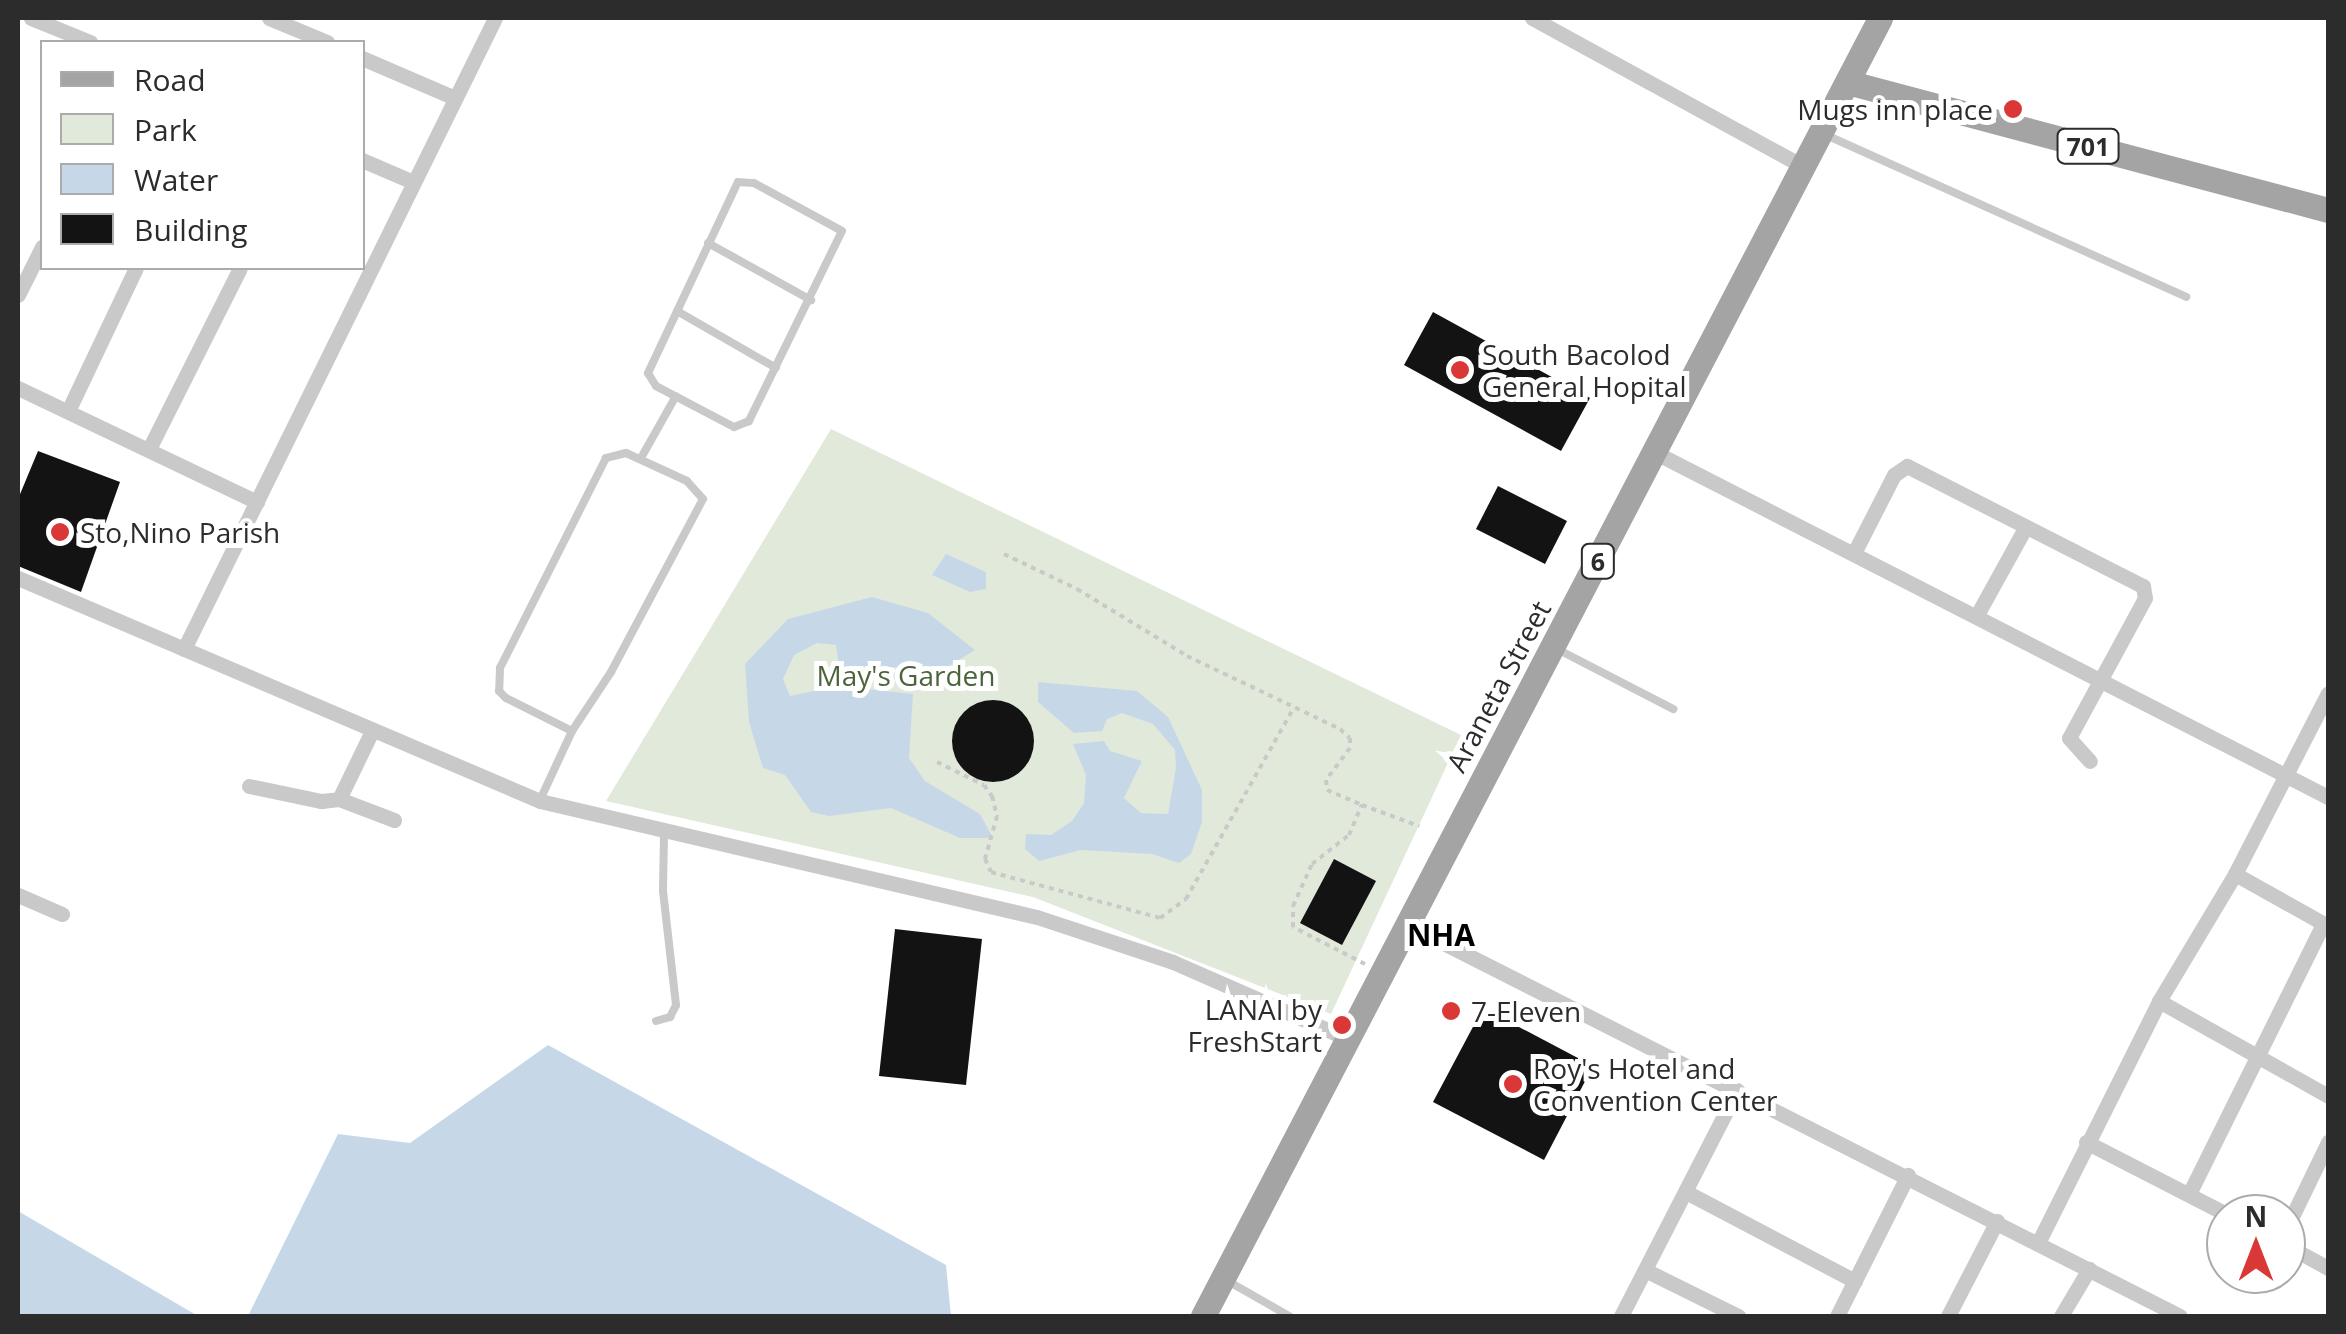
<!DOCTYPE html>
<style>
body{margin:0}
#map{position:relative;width:2346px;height:1334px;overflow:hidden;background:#fff;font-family:"Open Sans",sans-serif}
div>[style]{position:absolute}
.green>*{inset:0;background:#e1e9da}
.water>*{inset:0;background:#c6d8e8}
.building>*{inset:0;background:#131313}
.round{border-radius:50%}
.path>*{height:4px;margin-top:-2px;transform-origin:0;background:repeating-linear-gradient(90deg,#c9c9c9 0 5px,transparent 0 10px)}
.lane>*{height:8px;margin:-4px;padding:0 4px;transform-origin:4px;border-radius:4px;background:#c9c9c9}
.street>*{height:15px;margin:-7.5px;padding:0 7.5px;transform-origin:7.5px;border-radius:7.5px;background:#c9c9c9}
.primary>*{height:25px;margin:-12.5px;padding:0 12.5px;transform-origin:12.5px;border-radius:12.5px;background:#a4a4a4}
.dots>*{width:28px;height:28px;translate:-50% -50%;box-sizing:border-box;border:5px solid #fff;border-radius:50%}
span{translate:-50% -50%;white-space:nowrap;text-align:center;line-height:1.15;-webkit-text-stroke:10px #fff;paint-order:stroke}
.shield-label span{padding:2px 8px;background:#fff;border:2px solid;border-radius:8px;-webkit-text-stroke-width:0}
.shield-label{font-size:25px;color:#2c2c2c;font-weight:700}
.poi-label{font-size:28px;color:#2c2c2c}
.right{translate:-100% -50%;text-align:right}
.left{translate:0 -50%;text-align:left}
.park-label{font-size:28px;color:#4c643c}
.street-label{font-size:28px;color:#2c2c2c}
.neighbourhood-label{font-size:30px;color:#000;font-weight:700}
.frame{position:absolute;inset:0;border:20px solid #2c2c2c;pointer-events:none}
.legend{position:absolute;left:40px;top:40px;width:325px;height:230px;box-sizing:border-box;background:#fff;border:2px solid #ababab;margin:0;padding:12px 18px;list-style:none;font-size:30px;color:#2c2c2c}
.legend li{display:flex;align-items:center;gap:20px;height:50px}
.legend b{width:50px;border:2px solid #ababab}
.north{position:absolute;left:2206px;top:1194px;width:100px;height:100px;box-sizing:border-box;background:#fff;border:2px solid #ababab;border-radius:50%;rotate:0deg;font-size:28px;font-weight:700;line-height:40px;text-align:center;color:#2c2c2c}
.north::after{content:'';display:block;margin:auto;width:35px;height:45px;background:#d93837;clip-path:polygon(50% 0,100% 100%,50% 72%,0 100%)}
</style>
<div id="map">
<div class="green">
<div style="clip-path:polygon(831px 429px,1461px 735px,1331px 1014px,1033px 897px,606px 801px)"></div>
</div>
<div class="water">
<div style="clip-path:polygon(946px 554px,986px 572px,986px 589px,970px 592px,932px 575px)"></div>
<div style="clip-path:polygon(872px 597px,928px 613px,975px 650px,947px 667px,839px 667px,836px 645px,817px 643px,794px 655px,783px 679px,790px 696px,838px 686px,913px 694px,909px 758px,925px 781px,980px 814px,993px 838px,960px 838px,891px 808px,829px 816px,811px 812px,785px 775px,763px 768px,749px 722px,745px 664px,788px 619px)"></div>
<div style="clip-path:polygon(1038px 682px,1137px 691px,1168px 717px,1202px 790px,1202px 822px,1191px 854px,1179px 863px,1152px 854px,1081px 850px,1039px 861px,1025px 849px,1026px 834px,1051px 835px,1072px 821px,1084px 803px,1086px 775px,1073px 744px,1104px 741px,1110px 751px,1142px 761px,1124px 798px,1141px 813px,1168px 814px,1176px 768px,1175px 750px,1153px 724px,1122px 713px,1107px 719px,1102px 731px,1074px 733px,1038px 702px)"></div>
<div style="clip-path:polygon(548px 1045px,946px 1265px,951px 1316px,248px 1316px,338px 1134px,410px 1143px)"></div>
<div style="clip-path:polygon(18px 1211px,198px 1316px,18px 1316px)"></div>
</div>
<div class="building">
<div style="clip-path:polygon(1433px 312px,1590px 398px,1561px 451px,1404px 365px)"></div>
<div style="clip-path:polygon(38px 451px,120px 482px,81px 592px,18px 566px,18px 499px)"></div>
<div style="clip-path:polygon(1498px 486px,1567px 521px,1545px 564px,1476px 529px)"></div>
<div class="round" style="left:952px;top:700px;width:82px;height:82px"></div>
<div style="clip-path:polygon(1334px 859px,1376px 881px,1342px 945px,1300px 923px)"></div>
<div style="clip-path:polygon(895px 929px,982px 939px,966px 1085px,879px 1076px)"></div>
<div style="clip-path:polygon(1483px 1008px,1593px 1066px,1544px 1160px,1433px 1102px)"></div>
</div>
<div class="path">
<div style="left:1004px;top:554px;width:81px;rotate:25.6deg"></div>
<div style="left:1077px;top:589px;width:129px;rotate:31.3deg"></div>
<div style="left:1187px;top:656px;width:170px;rotate:25.5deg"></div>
<div style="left:1340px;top:729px;width:13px;rotate:42deg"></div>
<div style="left:1350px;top:738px;width:10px;rotate:90deg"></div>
<div style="left:1350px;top:748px;width:40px;rotate:127deg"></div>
<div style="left:1326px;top:780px;width:10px;rotate:84deg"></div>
<div style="left:1327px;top:790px;width:38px;rotate:23deg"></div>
<div style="left:937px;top:762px;width:52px;rotate:26.1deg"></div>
<div style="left:984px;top:785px;width:14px;rotate:54deg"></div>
<div style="left:992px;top:796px;width:21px;rotate:76deg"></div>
<div style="left:997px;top:816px;width:45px;rotate:105.6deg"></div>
<div style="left:985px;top:859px;width:14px;rotate:65deg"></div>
<div style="left:991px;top:872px;width:175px;rotate:15.2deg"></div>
<div style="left:1160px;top:918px;width:32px;rotate:-36deg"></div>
<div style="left:1186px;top:899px;width:220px;rotate:-60.6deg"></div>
<div style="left:1365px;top:964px;width:81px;rotate:-152.8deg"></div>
<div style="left:1293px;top:927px;width:21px;rotate:-90deg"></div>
<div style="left:1293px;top:906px;width:46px;rotate:-65.7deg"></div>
<div style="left:1312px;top:864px;width:47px;rotate:-38.1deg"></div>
<div style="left:1349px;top:835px;width:33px;rotate:-67deg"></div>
<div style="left:1362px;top:805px;width:61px;rotate:20.2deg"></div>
</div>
<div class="lane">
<div style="left:1826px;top:135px;width:395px;rotate:24.2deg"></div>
<div style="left:738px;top:182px;width:16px;rotate:4deg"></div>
<div style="left:754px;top:183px;width:100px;rotate:28.6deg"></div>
<div style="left:842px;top:231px;width:212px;rotate:116.1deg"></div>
<div style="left:749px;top:421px;width:16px;rotate:158deg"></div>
<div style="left:734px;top:427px;width:88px;rotate:-152.3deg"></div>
<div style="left:656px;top:386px;width:15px;rotate:-122deg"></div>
<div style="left:648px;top:373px;width:211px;rotate:-64.8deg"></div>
<div style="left:708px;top:243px;width:118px;rotate:29deg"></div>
<div style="left:677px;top:311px;width:114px;rotate:29.9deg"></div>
<div style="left:641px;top:458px;width:71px;rotate:-60.6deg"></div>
<div style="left:1557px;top:649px;width:131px;rotate:27.3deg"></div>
<div style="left:540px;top:800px;width:76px;rotate:-65.1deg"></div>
<div style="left:572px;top:731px;width:71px;rotate:-56.5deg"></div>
<div style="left:611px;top:672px;width:196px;rotate:-62deg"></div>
<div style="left:703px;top:499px;width:24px;rotate:-132deg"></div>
<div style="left:687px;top:481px;width:67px;rotate:-155.3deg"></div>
<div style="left:626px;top:453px;width:21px;rotate:166deg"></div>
<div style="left:606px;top:458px;width:235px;rotate:116.8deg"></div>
<div style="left:500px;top:668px;width:23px;rotate:92deg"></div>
<div style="left:499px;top:691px;width:10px;rotate:45deg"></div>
<div style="left:506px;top:698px;width:74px;rotate:26.6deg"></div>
<div style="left:656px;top:1021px;width:15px;rotate:-16deg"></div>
<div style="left:670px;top:1017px;width:13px;rotate:-63deg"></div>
<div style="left:676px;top:1005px;width:115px;rotate:-96.5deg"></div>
<div style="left:663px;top:891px;width:58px;rotate:-89deg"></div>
<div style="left:1226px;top:1280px;width:73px;rotate:29.7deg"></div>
</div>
<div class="street">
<div style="left:31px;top:18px;width:64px;rotate:22.1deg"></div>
<div style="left:269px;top:18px;width:63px;rotate:22.5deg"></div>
<div style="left:1532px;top:18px;width:310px;rotate:28.7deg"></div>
<div style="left:362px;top:58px;width:101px;rotate:23.3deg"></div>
<div style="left:362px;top:160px;width:56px;rotate:23.3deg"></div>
<div style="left:18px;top:295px;width:54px;rotate:-63.4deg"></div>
<div style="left:18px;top:388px;width:265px;rotate:25.5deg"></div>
<div style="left:69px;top:409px;width:156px;rotate:-64.6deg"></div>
<div style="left:150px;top:447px;width:200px;rotate:-63.3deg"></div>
<div style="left:1654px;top:452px;width:757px;rotate:27.11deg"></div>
<div style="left:1854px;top:553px;width:88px;rotate:-62.9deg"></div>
<div style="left:1894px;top:475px;width:16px;rotate:-35deg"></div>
<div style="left:1907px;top:466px;width:265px;rotate:27deg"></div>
<div style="left:2143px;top:586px;width:12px;rotate:81deg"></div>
<div style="left:2145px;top:598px;width:159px;rotate:118.5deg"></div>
<div style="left:2069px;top:738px;width:31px;rotate:48deg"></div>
<div style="left:18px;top:578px;width:568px;rotate:23.13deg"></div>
<div style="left:540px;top:801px;width:510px;rotate:13.14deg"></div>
<div style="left:1037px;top:917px;width:143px;rotate:18.3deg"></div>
<div style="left:1173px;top:962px;width:191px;rotate:23.7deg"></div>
<div style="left:1977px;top:615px;width:97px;rotate:-61.1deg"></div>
<div style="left:184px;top:649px;width:703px;rotate:-63.76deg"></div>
<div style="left:249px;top:786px;width:74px;rotate:11.8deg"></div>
<div style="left:321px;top:801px;width:18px;rotate:-6deg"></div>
<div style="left:339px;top:799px;width:59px;rotate:20.9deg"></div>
<div style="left:339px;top:799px;width:73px;rotate:-64.1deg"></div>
<div style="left:2235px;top:874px;width:107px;rotate:29.2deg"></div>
<div style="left:18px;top:895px;width:48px;rotate:23.4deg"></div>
<div style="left:1408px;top:925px;width:865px;rotate:26.86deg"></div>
<div style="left:2159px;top:1001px;width:194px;rotate:29.3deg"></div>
<div style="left:2086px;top:1142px;width:157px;rotate:27.2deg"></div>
<div style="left:1686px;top:1192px;width:191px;rotate:27.8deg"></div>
<div style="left:2189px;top:1194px;width:301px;rotate:-63.6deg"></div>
<div style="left:2286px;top:1229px;width:97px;rotate:-64.2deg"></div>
<div style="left:2039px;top:1241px;width:268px;rotate:-63.4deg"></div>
<div style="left:2159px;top:1001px;width:148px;rotate:-59.1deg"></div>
<div style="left:2235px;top:874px;width:203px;rotate:-62.8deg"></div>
<div style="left:2286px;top:1245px;width:48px;rotate:28.7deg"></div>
<div style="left:1647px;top:1271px;width:102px;rotate:26.3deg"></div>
<div style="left:1621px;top:1316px;width:254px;rotate:-62.8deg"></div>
<div style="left:1837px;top:1316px;width:158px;rotate:-63.3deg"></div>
<div style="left:1948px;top:1316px;width:107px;rotate:-62.7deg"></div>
<div style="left:2061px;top:1316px;width:55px;rotate:-59.2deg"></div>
</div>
<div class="primary">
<div style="left:1847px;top:82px;width:498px;rotate:14.9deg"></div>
<div style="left:1203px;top:1316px;width:1464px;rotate:-62.45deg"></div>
</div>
<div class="dots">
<div style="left:2013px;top:109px;background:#d93837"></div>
<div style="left:1460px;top:370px;background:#d93837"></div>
<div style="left:60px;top:532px;background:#d93837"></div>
<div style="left:1451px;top:1011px;background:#d93837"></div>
<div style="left:1342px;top:1025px;background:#d93837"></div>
<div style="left:1513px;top:1084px;background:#d93837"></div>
</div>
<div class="shield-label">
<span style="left:2088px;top:146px">701</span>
<span style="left:1598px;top:561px">6</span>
</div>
<div class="poi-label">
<span class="right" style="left:1993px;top:109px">Mugs inn place</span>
<span class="left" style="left:1482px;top:370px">South Bacolod<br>General Hopital</span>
<span class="left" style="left:80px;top:532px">Sto,Nino Parish</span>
<span class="right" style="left:1322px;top:1025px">LANAI by<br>FreshStart</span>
<span class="left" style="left:1471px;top:1011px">7-Eleven</span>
<span class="left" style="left:1533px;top:1084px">Roy's Hotel and<br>Convention Center</span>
</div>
<div class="park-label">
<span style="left:906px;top:675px">May's Garden</span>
</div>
<div class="street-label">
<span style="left:1498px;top:686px;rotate:-62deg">Araneta Street</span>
</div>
<div class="neighbourhood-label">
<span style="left:1441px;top:935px">NHA</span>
</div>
<div class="frame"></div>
<ul class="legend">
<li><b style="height:12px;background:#a4a4a4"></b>Road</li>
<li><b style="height:28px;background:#e1e9da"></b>Park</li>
<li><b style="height:28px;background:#c6d8e8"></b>Water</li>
<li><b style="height:28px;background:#131313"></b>Building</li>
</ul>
<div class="north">N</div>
</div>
